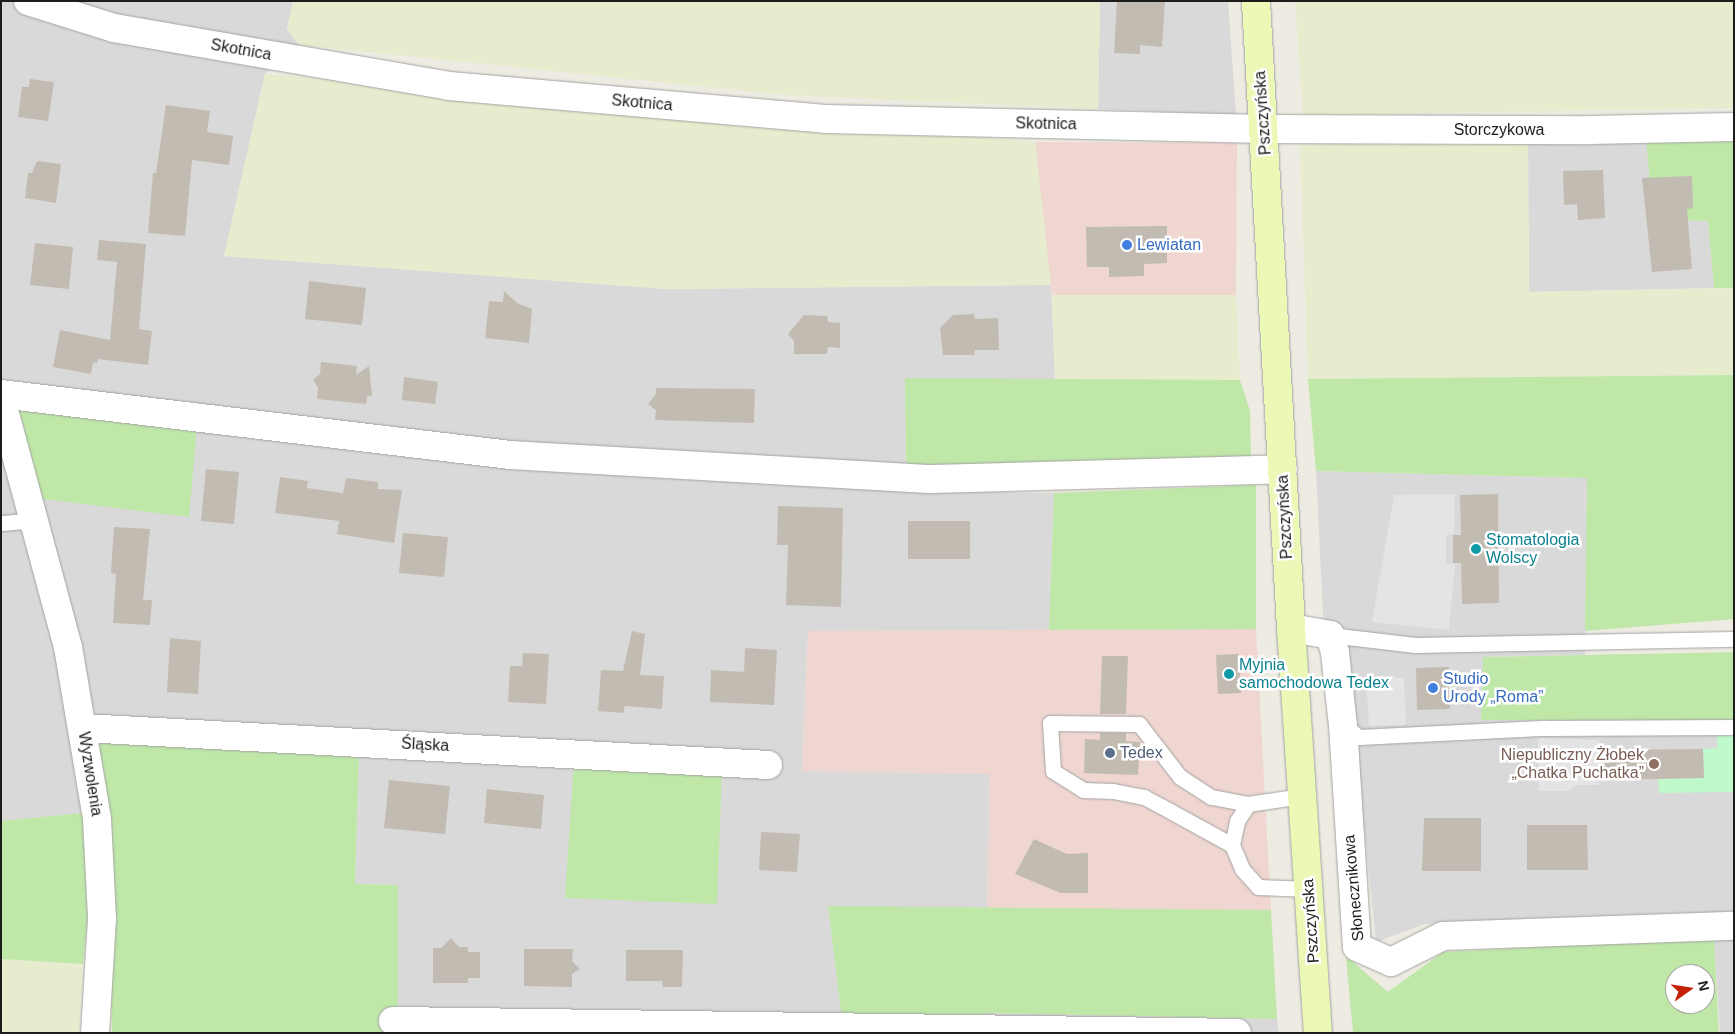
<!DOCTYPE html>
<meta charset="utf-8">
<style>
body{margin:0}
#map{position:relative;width:1735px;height:1034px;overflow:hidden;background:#eeebe2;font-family:Arial,sans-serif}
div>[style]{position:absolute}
.residential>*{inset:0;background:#dad9d9}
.commercial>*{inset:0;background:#efd6d1}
.farmland>*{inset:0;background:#e6eccd}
.grass>*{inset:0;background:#bfe7a8}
.park>*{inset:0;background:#bff8cb}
.parking>*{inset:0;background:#e4e4e4}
.building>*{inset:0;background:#c2bbb2}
.roads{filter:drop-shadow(0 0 1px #a3a3a3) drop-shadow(0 0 1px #a3a3a3)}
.lane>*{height:15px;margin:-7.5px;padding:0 7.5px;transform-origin:7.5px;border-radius:7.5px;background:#fff}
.street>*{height:28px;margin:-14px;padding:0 14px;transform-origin:14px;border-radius:14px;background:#fff}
.secondary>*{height:28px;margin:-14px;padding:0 14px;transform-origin:14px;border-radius:14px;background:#ebf8b6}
.dots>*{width:14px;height:14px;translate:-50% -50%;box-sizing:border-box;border:2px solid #fff;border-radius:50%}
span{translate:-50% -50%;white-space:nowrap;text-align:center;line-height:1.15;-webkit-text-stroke:5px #fff;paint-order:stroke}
.street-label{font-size:16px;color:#1c1c1c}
.shop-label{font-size:16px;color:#366cbe}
.left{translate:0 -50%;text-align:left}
.culture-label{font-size:16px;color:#0d838f}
.service-label{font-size:16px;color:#4e5e75}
.education-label{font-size:16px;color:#785e54}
.right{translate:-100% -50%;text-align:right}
.frame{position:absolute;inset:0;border:2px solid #1c1c1c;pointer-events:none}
.north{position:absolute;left:1665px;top:964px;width:50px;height:50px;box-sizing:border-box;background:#fff;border:1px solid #a4a4a4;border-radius:50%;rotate:77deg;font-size:14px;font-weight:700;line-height:20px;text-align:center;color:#1c1c1c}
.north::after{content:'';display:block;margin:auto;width:18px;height:22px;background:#c51f04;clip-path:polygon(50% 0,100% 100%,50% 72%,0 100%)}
</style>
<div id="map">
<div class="residential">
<div style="clip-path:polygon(1px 1px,293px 1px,287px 29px,299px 45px,265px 74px,224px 256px,667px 289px,1051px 285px,1055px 381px,905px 378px,906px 491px,1054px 493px,1049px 630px,808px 631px,802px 771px,990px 774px,987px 910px,828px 906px,844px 1033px,398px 1033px,398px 885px,355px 884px,359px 753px,107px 811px,1px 821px)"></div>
<div style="clip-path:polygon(1100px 1px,1228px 1px,1236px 115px,1098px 109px)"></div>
<div style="clip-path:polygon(1646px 137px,1708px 221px,1714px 288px,1529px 292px,1528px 139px)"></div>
<div style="clip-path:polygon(1316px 471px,1587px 478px,1585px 655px,1483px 657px,1734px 720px,1734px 916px,1595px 916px,1425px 924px,1376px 942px,1346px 656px,1323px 615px)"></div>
<div style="clip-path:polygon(1714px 938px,1734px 939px,1734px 1033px,1720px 1033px)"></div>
<div style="clip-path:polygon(987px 1013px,1277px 1019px,1279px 1033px,975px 1033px,973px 1029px)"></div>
</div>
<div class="commercial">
<div style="clip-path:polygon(1035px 142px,1237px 143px,1236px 295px,1052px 295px)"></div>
<div style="clip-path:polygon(1256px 629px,1271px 910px,987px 910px,990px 774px,802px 771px,808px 631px)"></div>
</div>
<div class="farmland">
<div style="clip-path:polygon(293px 1px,1100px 1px,1098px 109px,787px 95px,299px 45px,287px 29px)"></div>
<div style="clip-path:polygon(1295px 1px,1734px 1px,1734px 108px,1303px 115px)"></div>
<div style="clip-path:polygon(265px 74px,1035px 142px,1051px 285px,667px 289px,224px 256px)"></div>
<div style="clip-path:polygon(1528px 139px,1529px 292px,1734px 288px,1734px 375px,1308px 379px,1300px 145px)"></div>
<div style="clip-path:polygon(1052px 295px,1236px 295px,1240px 380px,1055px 381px)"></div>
<div style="clip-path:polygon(1px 959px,83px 964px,79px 1033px,1px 1033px)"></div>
</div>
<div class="grass">
<div style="clip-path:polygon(1734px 135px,1734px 288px,1714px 288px,1708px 221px,1653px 219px,1646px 137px)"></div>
<div style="clip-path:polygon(1734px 375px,1734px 619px,1585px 631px,1587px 478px,1316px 471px,1308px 379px)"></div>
<div style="clip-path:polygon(905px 378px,1240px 380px,1250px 411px,1251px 464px,906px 471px)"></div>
<div style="clip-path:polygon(13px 406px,197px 427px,189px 517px,43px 499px)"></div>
<div style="clip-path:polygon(1256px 485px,1256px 629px,1049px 630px,1054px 493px)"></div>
<div style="clip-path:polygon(1734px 652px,1734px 720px,1481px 720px,1483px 657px)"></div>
<div style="clip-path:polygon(96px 739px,359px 753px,355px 884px,398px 885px,398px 1033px,112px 1033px,107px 811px)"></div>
<div style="clip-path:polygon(574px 761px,722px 768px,717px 904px,565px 898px)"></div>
<div style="clip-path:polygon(83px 813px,91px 888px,83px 964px,1px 959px,1px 821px)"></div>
<div style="clip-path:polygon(828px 906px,1271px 910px,1277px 1019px,987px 1013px,973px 1029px,842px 1019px)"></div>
<div style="clip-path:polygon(evenodd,1714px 938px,1719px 1033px,1353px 1033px,1346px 956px,1388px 992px,1443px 952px,1714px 938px,1675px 974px,1705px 974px,1705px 1004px,1675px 1004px,1675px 974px)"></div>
</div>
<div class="park">
<div style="clip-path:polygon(1717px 733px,1734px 733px,1734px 792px,1659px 793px,1658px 779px,1704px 778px,1703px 749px,1717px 748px)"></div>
</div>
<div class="parking">
<div style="clip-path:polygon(1455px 494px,1454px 534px,1446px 535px,1446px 564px,1455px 564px,1449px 630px,1372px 622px,1394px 495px)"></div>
<div style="clip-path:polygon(1366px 678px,1404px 678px,1406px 725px,1369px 726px)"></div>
<div style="clip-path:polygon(1538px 738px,1599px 740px,1599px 785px,1577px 785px,1569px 791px,1539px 791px)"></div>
</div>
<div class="building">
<div style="clip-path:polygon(1117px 1px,1165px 1px,1162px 47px,1140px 45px,1140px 54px,1114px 53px)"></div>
<div style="clip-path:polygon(30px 79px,54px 82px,48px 121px,18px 117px,22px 87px,29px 87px)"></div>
<div style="clip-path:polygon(166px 105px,210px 111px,207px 132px,233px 136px,229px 165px,192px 160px,185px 236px,148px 233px,153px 173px,156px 173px)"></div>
<div style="clip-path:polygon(37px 161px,61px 164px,56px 203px,25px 198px,28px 173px,32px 173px)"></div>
<div style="clip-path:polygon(1603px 170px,1605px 218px,1578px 220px,1577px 204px,1564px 205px,1563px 171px)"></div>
<div style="clip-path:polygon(1692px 176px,1693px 208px,1687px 209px,1692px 269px,1652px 272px,1642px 178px)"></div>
<div style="clip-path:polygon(1167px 226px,1167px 263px,1144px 264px,1144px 276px,1109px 277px,1109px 267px,1087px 267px,1086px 227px)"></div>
<div style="clip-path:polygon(99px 240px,146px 244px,139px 329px,152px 331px,148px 365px,98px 359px,97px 363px,93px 362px,91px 374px,53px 367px,60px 330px,110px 340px,117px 262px,97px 260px)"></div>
<div style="clip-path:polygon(35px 243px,73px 247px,69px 289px,30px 285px)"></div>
<div style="clip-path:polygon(309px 281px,366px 288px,362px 325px,305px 319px)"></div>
<div style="clip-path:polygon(504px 291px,517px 303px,532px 309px,529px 343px,485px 338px,489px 301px,503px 302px)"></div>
<div style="clip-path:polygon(974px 314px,975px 319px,998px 318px,999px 350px,975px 350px,974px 355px,943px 355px,940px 328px,953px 315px)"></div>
<div style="clip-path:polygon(804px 315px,827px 316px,828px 322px,840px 323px,840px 348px,828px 347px,827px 354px,794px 354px,794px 341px,788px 334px)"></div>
<div style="clip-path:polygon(321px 362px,357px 366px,356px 375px,369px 366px,372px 396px,367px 396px,366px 404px,317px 399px,318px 387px,313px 380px,320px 374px)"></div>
<div style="clip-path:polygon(404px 377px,438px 382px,435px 404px,402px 400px)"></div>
<div style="clip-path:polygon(656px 388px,755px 389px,754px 423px,655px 420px,656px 410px,648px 404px,656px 394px)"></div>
<div style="clip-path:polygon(206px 469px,239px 472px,234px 524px,201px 521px)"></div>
<div style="clip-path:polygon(280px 477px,308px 481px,307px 488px,343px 493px,346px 478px,378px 482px,378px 489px,402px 490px,394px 543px,337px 534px,339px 521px,275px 513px)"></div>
<div style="clip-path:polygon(1498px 494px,1499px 603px,1462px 604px,1461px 563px,1453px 563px,1453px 535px,1461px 535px,1460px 495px)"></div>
<div style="clip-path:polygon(778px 506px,843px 508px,841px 607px,786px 605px,788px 545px,777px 545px)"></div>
<div style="clip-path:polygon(908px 521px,970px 521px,970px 559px,908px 559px)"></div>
<div style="clip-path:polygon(114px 527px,150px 529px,143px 600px,152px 600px,150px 625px,113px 623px,116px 574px,111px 573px)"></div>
<div style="clip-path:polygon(403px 533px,448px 537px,444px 577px,399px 573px)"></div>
<div style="clip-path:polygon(632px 631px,645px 634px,640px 675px,664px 676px,662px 709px,625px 706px,623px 713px,598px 711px,601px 670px,623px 671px)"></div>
<div style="clip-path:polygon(170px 638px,201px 641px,198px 694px,167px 692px)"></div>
<div style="clip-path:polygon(745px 648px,777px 650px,774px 705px,710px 702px,711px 670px,744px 672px)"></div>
<div style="clip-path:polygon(523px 653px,549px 654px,546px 704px,508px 702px,510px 666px,522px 666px)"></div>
<div style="clip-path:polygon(1239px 654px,1241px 693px,1218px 694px,1216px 655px)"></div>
<div style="clip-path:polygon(1102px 656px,1128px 656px,1126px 714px,1100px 714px)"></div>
<div style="clip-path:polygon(1449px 667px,1450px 709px,1417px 710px,1416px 668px)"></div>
<div style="clip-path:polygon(1100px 733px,1126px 733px,1126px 741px,1140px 742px,1138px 775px,1084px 773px,1085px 739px,1100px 740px)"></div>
<div style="clip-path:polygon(1703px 749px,1704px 778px,1604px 780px,1604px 750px)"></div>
<div style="clip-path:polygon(389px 780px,450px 786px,445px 834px,384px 828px)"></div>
<div style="clip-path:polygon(487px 789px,544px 795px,541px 829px,484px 823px)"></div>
<div style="clip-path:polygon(1424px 818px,1481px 818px,1481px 871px,1422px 871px)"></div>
<div style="clip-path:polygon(1527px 825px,1587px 825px,1588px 870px,1527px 870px)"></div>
<div style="clip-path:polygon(761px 832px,800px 834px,797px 872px,759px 870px)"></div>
<div style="clip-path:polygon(1034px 839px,1067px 854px,1088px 853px,1088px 893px,1061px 893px,1015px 874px)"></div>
<div style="clip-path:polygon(451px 938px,459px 947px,468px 947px,468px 952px,480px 952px,480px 978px,468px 978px,468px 983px,433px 983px,433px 948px,441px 948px)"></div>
<div style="clip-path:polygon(524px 949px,573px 949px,572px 961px,580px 969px,572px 974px,572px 987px,524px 986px)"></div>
<div style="clip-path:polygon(626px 950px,683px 950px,682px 987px,663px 987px,662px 981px,626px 981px)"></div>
</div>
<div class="roads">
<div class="lane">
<div style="left:1px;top:523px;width:33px;rotate:-5deg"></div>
<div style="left:1330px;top:635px;width:86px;rotate:6.7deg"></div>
<div style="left:1415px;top:645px;width:319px;rotate:-1.1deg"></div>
<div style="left:1343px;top:725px;width:20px;rotate:37deg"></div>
<div style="left:1359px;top:737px;width:187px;rotate:-2.8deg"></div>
<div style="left:1546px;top:728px;width:188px;rotate:-0.3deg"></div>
<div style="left:1302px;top:796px;width:55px;rotate:171.6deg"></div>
<div style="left:1248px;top:804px;width:38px;rotate:-169deg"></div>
<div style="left:1211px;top:797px;width:37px;rotate:-147deg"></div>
<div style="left:1180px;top:777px;width:67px;rotate:-127.7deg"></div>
<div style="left:1139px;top:724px;width:89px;rotate:-179.4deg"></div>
<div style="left:1050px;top:723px;width:48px;rotate:86.4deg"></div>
<div style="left:1053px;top:771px;width:36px;rotate:32deg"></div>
<div style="left:1083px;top:790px;width:30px;rotate:2deg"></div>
<div style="left:1113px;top:791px;width:32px;rotate:11deg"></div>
<div style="left:1144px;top:797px;width:30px;rotate:28deg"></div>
<div style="left:1170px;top:811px;width:71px;rotate:28.7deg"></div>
<div style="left:1232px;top:845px;width:26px;rotate:67deg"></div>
<div style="left:1242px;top:869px;width:24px;rotate:48deg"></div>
<div style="left:1258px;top:887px;width:51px;rotate:2.2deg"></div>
<div style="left:1232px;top:845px;width:25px;rotate:-78deg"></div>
<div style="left:1237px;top:821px;width:20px;rotate:-57deg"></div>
</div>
<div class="street">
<div style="left:28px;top:1px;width:90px;rotate:17.4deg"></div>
<div style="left:114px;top:28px;width:340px;rotate:9.8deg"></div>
<div style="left:449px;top:86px;width:378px;rotate:5deg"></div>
<div style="left:826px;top:119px;width:439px;rotate:1.3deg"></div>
<div style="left:1265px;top:129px;width:325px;rotate:0.2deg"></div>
<div style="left:1590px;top:130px;width:144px;rotate:-1.2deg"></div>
<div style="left:1px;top:394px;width:513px;rotate:6.83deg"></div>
<div style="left:510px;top:455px;width:423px;rotate:3.3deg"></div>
<div style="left:932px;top:479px;width:351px;rotate:-1.6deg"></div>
<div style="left:1px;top:399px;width:257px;rotate:74.9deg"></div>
<div style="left:68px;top:647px;width:174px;rotate:80.4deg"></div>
<div style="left:97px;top:819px;width:100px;rotate:87.1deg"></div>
<div style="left:102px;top:919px;width:114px;rotate:93.5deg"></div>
<div style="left:1291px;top:628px;width:40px;rotate:10deg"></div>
<div style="left:1330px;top:635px;width:19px;rotate:74deg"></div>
<div style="left:1335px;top:653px;width:72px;rotate:83.7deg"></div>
<div style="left:1343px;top:725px;width:222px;rotate:86.4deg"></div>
<div style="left:1357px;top:947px;width:37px;rotate:24deg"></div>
<div style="left:1391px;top:962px;width:58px;rotate:-26.6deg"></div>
<div style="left:1443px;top:936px;width:291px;rotate:-2deg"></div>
<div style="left:83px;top:728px;width:686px;rotate:3.09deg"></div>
<div style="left:393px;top:1021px;width:844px;rotate:0.81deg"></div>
</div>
<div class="secondary">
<div style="left:1256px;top:1px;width:628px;rotate:86.8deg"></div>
<div style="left:1291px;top:628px;width:406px;rotate:86.2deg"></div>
</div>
</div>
<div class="dots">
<div style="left:1127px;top:245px;background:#3f7fe0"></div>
<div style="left:1476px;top:549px;background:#0f9aa8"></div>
<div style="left:1229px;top:674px;background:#0f9aa8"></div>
<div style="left:1433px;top:688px;background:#3f7fe0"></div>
<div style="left:1110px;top:753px;background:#5c6f8a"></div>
<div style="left:1654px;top:764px;background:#8d6e63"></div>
</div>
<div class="street-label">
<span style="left:241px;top:50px;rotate:10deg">Skotnica</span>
<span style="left:642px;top:103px;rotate:5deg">Skotnica</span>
<span style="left:1263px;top:113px;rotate:-94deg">Pszczyńska</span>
<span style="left:1046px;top:124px;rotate:1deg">Skotnica</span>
<span style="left:1499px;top:130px">Storczykowa</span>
<span style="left:1285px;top:517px;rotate:-93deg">Pszczyńska</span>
<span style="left:425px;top:745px;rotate:3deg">Śląska</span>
<span style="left:90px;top:774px;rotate:81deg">Wyzwolenia</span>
<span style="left:1354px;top:888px;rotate:-95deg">Słonecznikowa</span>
<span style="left:1311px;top:921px;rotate:-94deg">Pszczyńska</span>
</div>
<div class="shop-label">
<span class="left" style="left:1137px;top:245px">Lewiatan</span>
<span class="left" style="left:1443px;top:688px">Studio<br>Urody „Roma”</span>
</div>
<div class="culture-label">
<span class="left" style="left:1486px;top:549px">Stomatologia<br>Wolscy</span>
<span class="left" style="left:1239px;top:674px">Myjnia<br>samochodowa Tedex</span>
</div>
<div class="service-label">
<span class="left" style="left:1120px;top:753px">Tedex</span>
</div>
<div class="education-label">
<span class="right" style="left:1644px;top:764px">Niepubliczny Żłobek<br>„Chatka Puchatka”</span>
</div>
<div class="frame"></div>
<div class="north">N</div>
</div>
